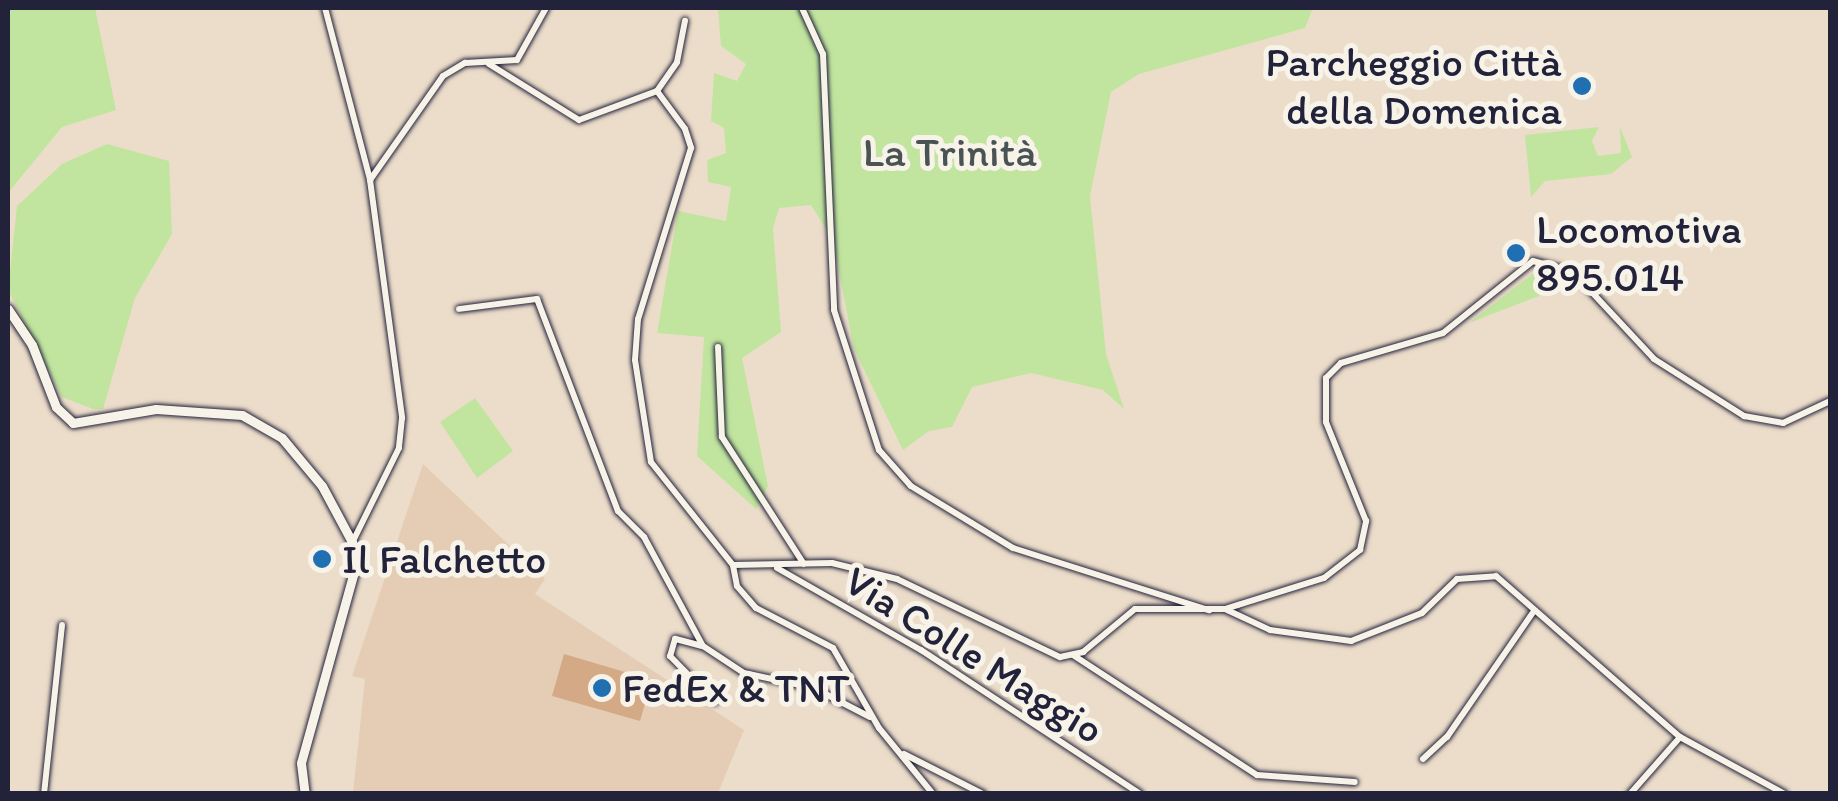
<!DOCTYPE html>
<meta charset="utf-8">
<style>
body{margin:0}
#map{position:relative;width:1838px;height:801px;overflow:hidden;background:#ecddca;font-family:Itim,sans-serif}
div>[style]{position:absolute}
.built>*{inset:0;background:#e5cdb5}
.green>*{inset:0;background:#c1e59f}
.building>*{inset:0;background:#d4a985}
.roads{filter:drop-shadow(0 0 2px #22223b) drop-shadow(0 0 2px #22223b)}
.street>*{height:6px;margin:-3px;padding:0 3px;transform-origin:3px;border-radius:3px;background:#f7f3e8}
.secondary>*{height:9px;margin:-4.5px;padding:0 4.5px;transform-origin:4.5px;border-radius:4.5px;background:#f7f3e8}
.dots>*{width:28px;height:28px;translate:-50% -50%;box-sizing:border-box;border:5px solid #f7f3e8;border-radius:50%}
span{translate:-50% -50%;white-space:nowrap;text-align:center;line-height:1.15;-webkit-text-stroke:10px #f7f3e8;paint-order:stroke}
.poi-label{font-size:42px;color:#22223b}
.right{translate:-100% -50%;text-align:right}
.left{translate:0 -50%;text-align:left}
.park-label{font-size:42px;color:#4a5354}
.street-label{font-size:42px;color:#22223b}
.frame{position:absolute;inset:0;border:10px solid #22223b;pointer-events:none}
</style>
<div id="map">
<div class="built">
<div style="clip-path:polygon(423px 464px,545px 579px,535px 594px,744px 730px,718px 793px,353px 793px,365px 679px,352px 676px)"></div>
</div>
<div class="green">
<div style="clip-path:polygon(8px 8px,95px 8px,116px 110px,62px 127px,8px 193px)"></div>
<div style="clip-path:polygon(718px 8px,1313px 8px,1305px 28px,1139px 74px,1111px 92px,1090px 196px,1106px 354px,1124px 409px,1103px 390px,1031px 373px,972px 387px,952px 427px,929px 431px,903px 450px,854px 349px,833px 240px,811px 205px,779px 208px,773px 228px,781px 332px,742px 358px,768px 486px,756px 509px,697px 456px,704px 337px,657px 333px,678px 211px,726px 221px,731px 187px,708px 182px,707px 160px,726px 153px,724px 128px,711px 121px,714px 73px,737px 81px,746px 64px,721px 46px)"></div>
<div style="clip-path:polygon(1599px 127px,1592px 141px,1598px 156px,1621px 153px,1620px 127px,1632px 157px,1611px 174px,1545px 181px,1531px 197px,1525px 135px)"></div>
<div style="clip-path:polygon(107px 144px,169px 161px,172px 234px,135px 298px,103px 409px,93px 409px,62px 397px,8px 290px,17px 206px,62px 164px)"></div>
<div style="clip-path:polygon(1543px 266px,1551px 282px,1539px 296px,1469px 323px)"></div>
<div style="clip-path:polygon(475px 398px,513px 451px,477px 478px,440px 422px)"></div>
</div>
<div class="building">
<div style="clip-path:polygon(564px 654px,652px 680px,640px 721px,552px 696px)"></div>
</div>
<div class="roads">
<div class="street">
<div style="left:325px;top:8px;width:178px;rotate:75.3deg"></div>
<div style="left:370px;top:180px;width:240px;rotate:82.3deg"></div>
<div style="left:402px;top:418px;width:30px;rotate:96deg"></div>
<div style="left:399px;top:448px;width:104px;rotate:116.3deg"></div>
<div style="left:802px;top:8px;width:51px;rotate:65.5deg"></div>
<div style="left:823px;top:54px;width:256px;rotate:87.5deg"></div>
<div style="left:834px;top:310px;width:147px;rotate:72.2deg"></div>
<div style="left:879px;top:450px;width:48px;rotate:48.4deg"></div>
<div style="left:911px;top:486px;width:119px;rotate:31.3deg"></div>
<div style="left:1013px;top:548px;width:206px;rotate:17.6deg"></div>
<div style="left:489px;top:64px;width:106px;rotate:31.9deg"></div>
<div style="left:579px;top:120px;width:83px;rotate:-20.4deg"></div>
<div style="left:657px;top:91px;width:47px;rotate:53.6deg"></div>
<div style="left:685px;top:129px;width:20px;rotate:72deg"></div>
<div style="left:691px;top:148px;width:179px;rotate:107.2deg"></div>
<div style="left:638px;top:319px;width:41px;rotate:94.2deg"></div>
<div style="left:635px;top:360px;width:103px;rotate:81.1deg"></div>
<div style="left:651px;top:462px;width:132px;rotate:51.5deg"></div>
<div style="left:657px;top:91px;width:35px;rotate:-55deg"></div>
<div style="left:677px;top:62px;width:42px;rotate:-79deg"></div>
<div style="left:370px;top:180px;width:127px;rotate:-54.9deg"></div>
<div style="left:443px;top:76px;width:26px;rotate:-31deg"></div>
<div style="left:465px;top:63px;width:52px;rotate:-3.3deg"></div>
<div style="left:517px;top:60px;width:60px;rotate:-60.9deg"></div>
<div style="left:459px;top:309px;width:79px;rotate:-7.3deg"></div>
<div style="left:537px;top:299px;width:227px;rotate:69.1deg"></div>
<div style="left:618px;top:511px;width:37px;rotate:45deg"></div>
<div style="left:644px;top:537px;width:124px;rotate:61.6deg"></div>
<div style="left:703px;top:646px;width:49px;rotate:33.4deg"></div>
<div style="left:744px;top:673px;width:72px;rotate:12.1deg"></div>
<div style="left:814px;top:688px;width:63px;rotate:27.4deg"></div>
<div style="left:718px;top:347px;width:90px;rotate:87.5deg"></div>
<div style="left:722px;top:437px;width:151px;rotate:57.2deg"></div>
<div style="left:777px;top:568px;width:166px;rotate:29.7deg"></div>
<div style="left:921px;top:650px;width:262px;rotate:33.3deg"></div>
<div style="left:1225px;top:609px;width:50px;rotate:25deg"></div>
<div style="left:1270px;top:630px;width:82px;rotate:7.7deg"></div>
<div style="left:1351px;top:641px;width:76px;rotate:-21.5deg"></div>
<div style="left:1422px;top:613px;width:49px;rotate:-44.2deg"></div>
<div style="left:1457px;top:579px;width:39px;rotate:-4deg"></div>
<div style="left:1496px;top:576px;width:244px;rotate:41.2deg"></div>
<div style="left:1680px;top:737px;width:119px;rotate:28.5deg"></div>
<div style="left:702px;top:646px;width:28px;rotate:-165deg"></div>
<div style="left:675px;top:639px;width:18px;rotate:106deg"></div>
<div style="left:670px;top:656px;width:64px;rotate:45.6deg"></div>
<div style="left:1073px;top:655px;width:220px;rotate:33.1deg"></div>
<div style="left:1257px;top:775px;width:98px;rotate:4.1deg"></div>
<div style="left:904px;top:754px;width:89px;rotate:26.9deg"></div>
<div style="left:1423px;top:759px;width:33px;rotate:-43deg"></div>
<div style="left:1447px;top:737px;width:153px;rotate:-55.4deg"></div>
<div style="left:44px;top:794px;width:170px;rotate:-83.9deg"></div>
<div style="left:933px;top:794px;width:85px;rotate:-129.3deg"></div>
<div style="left:879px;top:728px;width:92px;rotate:-119.9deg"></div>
<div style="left:833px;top:648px;width:87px;rotate:-152.5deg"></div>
<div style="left:756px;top:608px;width:29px;rotate:-131deg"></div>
<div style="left:737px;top:586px;width:21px;rotate:-101deg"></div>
<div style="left:733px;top:565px;width:99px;rotate:-1.2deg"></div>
<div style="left:832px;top:563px;width:67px;rotate:13.8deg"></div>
<div style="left:897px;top:579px;width:181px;rotate:25.6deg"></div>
<div style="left:1060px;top:657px;width:24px;rotate:-12deg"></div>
<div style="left:1083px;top:652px;width:67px;rotate:-39.6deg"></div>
<div style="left:1135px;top:609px;width:90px"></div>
<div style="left:1225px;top:609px;width:104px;rotate:-17.4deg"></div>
<div style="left:1324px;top:578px;width:46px;rotate:-37.9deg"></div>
<div style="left:1360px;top:550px;width:30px;rotate:-78deg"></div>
<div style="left:1366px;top:521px;width:107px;rotate:-112deg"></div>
<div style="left:1326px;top:422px;width:44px;rotate:-90deg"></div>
<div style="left:1326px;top:378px;width:21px;rotate:-45deg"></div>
<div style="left:1341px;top:363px;width:106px;rotate:-16.4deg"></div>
<div style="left:1443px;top:333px;width:115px;rotate:-38.7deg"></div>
<div style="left:1533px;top:261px;width:41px;rotate:15.4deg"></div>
<div style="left:1573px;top:272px;width:119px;rotate:47deg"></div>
<div style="left:1654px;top:359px;width:107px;rotate:32.3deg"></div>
<div style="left:1744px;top:416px;width:40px;rotate:10deg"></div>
<div style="left:1783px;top:423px;width:52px;rotate:-25.1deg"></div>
<div style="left:1630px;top:794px;width:76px;rotate:-48.7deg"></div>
</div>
<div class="secondary">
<div style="left:8px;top:309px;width:43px;rotate:56.3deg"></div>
<div style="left:32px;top:345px;width:66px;rotate:68.8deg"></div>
<div style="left:56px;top:407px;width:23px;rotate:43deg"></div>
<div style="left:73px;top:423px;width:84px;rotate:-9.6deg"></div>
<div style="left:156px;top:409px;width:86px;rotate:4deg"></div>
<div style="left:242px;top:415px;width:46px;rotate:29.9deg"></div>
<div style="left:282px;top:438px;width:62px;rotate:50.2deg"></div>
<div style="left:322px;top:486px;width:64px;rotate:61.8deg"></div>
<div style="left:352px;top:542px;width:26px;rotate:83deg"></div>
<div style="left:355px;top:568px;width:202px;rotate:105.5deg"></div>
<div style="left:301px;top:763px;width:31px;rotate:83deg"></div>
</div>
</div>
<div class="dots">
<div style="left:1582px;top:86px;background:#1f6fb2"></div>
<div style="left:1516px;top:253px;background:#1f6fb2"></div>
<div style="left:322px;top:559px;background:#1f6fb2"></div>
<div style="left:602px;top:688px;background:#1f6fb2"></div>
</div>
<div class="poi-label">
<span class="right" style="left:1562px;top:86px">Parcheggio Città<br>della Domenica</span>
<span class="left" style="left:1536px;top:253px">Locomotiva<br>895.014</span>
<span class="left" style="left:342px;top:559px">Il Falchetto</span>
<span class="left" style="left:622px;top:688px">FedEx &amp; TNT</span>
</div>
<div class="park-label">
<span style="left:950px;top:152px">La Trinità</span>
</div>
<div class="street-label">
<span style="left:974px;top:655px;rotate:32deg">Via Colle Maggio</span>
</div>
<div class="frame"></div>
</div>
